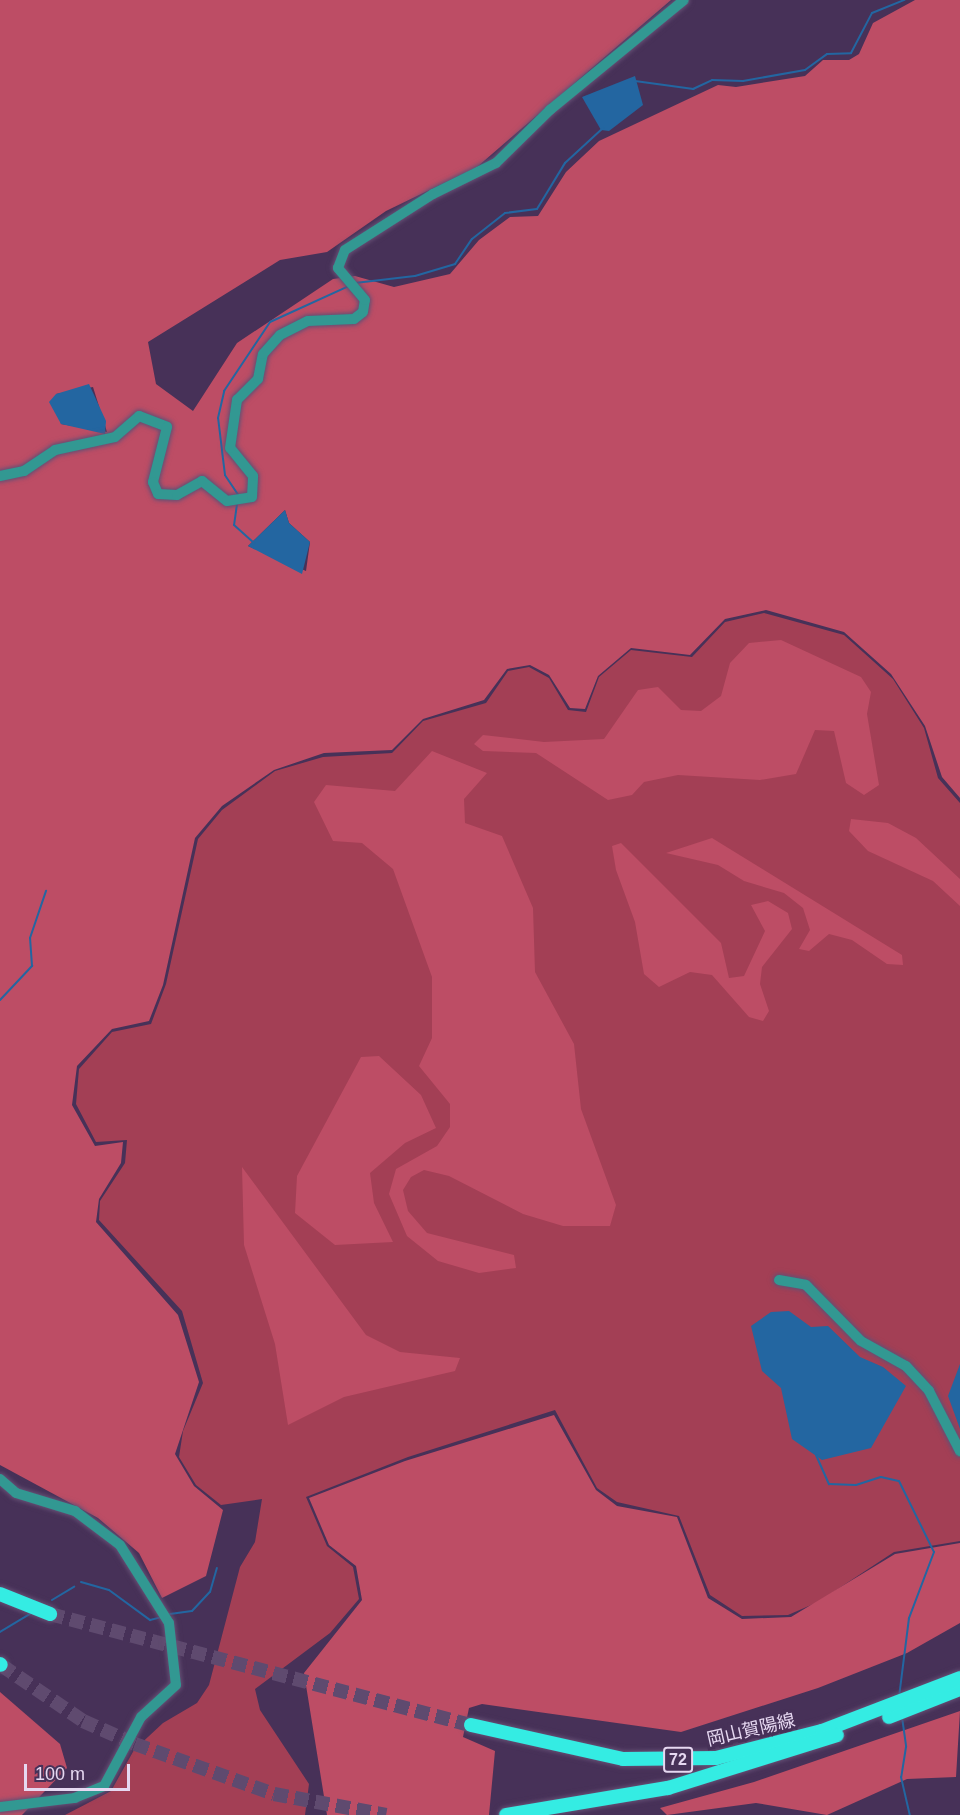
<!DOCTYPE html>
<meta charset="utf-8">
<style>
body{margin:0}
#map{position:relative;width:960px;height:1815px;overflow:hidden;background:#473158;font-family:Arial,"Noto Sans JP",sans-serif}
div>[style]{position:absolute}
.green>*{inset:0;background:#a33f55}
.forest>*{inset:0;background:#bd4d65}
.water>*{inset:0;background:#2366a1}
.stream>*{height:2px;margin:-1px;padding:0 1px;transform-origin:1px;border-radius:1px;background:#2366a1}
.major-tunnel>*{height:14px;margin-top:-7px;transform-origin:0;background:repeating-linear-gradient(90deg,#5f4a6f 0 14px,transparent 0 21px)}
.roads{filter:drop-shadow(0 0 2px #644f74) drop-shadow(0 0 2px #644f74)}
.minor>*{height:10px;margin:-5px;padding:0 5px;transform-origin:5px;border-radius:5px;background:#329892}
.major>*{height:14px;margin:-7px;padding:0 7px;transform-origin:7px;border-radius:7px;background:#34ece3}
span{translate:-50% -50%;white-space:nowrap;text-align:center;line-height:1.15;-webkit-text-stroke:6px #473158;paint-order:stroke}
.shield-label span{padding:2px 4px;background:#473158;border:2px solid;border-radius:4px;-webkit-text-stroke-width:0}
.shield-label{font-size:16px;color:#e6d8f1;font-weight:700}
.street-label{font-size:18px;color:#e6d8f1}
.scale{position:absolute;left:24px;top:1764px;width:106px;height:27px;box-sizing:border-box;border:3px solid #e6d8f1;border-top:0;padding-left:8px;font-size:18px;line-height:21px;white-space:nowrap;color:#e6d8f1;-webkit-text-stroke:4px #473158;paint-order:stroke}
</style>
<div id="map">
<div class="green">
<div style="clip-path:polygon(764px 613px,844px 635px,893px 679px,924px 728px,938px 778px,960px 803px,960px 1541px,894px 1552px,818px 1602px,788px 1615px,742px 1616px,710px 1595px,679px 1516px,617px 1502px,597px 1488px,555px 1410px,408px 1457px,306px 1497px,327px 1546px,353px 1567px,359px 1599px,330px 1633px,255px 1689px,260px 1710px,309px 1784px,305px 1815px,65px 1815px,111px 1791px,134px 1750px,163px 1723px,197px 1703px,209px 1685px,240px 1567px,255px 1542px,262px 1499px,221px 1505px,196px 1485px,179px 1457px,183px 1431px,203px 1383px,182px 1311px,99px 1220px,100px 1201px,125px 1163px,127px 1140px,96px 1142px,76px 1104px,79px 1069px,112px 1032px,151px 1024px,166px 984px,198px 839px,222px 810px,275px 771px,323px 757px,392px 753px,423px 721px,486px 703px,508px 671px,529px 667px,549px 678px,568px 710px,586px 712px,599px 677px,631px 650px,692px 657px,725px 622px)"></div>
</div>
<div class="forest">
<div style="clip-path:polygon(evenodd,0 0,671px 0,477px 167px,386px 211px,327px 252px,280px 260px,148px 342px,156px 384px,193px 411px,237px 343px,333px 279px,355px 276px,394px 287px,450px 274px,479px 240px,510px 217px,538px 216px,566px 172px,599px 141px,718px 85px,736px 87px,805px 76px,823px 60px,849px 60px,859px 54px,873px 23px,915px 0,960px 0,960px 798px,942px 777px,925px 726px,891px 674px,844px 632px,766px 610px,725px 619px,690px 655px,631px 648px,598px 676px,585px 709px,570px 708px,549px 675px,530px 665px,507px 669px,484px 700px,423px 719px,392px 750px,324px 753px,274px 770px,222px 806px,195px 838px,163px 985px,149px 1021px,112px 1029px,77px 1066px,72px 1105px,95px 1146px,123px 1142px,121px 1163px,99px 1199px,96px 1222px,178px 1315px,199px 1382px,175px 1454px,194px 1486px,223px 1510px,206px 1576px,162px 1598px,139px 1553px,98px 1518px,0 1465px,0 0,93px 387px,107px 432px,61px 424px,56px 394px,93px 387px,0 0,285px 510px,289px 523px,310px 542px,306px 571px,248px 546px,285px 510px)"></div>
<div style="clip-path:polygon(781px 640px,861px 677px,871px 692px,867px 714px,879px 785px,864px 795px,846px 783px,834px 731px,815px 730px,796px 774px,760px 780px,678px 775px,644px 782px,632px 795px,608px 800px,536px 753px,483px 751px,474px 744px,483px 735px,544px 742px,604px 739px,638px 690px,658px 687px,681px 710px,701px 711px,721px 696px,730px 663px,749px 643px)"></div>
<div style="clip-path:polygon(432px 751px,487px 773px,464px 799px,465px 823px,502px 836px,533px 908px,535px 972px,574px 1044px,581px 1109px,616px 1205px,610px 1226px,563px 1226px,523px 1214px,449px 1176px,424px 1170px,411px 1177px,403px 1190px,408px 1211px,427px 1233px,514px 1255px,516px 1268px,479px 1273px,438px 1261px,407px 1236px,389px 1194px,396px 1169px,437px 1146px,450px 1127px,450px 1104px,419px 1066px,432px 1038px,432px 977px,393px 869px,362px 843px,333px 841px,314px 802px,326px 785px,395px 791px)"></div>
<div style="clip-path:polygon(851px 819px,888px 823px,916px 838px,960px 879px,960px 906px,933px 881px,868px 851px,849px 831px)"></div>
<div style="clip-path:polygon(712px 838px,902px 955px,903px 965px,887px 964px,852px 940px,829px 934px,809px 951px,799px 949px,810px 930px,803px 908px,784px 893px,744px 881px,718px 865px,666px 853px)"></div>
<div style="clip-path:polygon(621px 843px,721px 943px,729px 978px,744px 976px,765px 931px,751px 905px,768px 901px,788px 913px,792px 929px,762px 967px,760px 984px,769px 1011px,763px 1021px,749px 1017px,712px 975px,690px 972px,659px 987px,644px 974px,635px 922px,616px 870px,612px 846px)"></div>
<div style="clip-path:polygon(379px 1056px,421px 1095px,436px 1128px,405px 1143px,370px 1173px,374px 1203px,393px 1242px,335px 1245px,295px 1213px,297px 1176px,361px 1057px)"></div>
<div style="clip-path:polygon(242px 1167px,366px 1335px,400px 1352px,460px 1358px,455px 1371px,344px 1397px,288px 1425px,275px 1344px,244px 1245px)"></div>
<div style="clip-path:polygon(554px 1415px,596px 1490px,617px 1506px,677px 1517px,708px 1598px,742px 1619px,791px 1617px,895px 1554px,960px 1543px,960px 1623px,907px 1653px,818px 1688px,681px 1732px,482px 1704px,469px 1708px,463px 1737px,495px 1751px,489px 1815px,327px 1815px,304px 1673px,362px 1600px,356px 1566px,329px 1545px,309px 1498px,405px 1461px)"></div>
<div style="clip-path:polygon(0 1692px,60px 1744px,67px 1768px,22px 1815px,0 1815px)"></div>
<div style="clip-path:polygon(960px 1711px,956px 1777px,907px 1779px,827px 1815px,756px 1803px,667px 1815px,660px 1808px,754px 1782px)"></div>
</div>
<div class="water">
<div style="clip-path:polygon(635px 76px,643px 105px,609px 131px,601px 130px,582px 97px)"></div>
<div style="clip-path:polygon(89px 384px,106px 421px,105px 434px,61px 424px,49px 402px,56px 394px)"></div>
<div style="clip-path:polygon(285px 510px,289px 523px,310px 542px,302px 574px,248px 546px)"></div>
<div style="clip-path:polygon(789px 1311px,811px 1327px,828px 1326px,860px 1357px,883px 1367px,906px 1386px,871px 1448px,822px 1460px,792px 1439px,781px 1388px,762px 1371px,751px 1326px,771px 1312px)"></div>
<div style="clip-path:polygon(960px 1364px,960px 1429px,948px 1396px)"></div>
</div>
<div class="stream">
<div style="left:635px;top:81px;width:59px;rotate:7.9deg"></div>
<div style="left:693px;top:89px;width:21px;rotate:-25deg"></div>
<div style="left:712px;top:80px;width:31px;rotate:2deg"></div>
<div style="left:743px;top:81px;width:63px;rotate:-10.1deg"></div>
<div style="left:805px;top:70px;width:27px;rotate:-36deg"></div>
<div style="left:827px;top:54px;width:24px;rotate:-2deg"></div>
<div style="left:851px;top:53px;width:45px;rotate:-62.3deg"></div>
<div style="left:872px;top:13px;width:35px;rotate:-22deg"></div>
<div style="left:355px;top:283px;width:60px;rotate:-6.7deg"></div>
<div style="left:415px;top:276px;width:42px;rotate:-16.7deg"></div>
<div style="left:455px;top:264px;width:30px;rotate:-56deg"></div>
<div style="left:472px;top:239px;width:42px;rotate:-38.2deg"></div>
<div style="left:505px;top:213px;width:32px;rotate:-7deg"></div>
<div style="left:537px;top:209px;width:54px;rotate:-58.7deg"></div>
<div style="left:565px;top:163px;width:52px;rotate:-42.6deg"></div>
<div style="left:239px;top:496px;width:25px;rotate:-124deg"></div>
<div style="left:225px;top:475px;width:25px;rotate:-97deg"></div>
<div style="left:222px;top:450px;width:32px;rotate:-97deg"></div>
<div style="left:218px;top:418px;width:28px;rotate:-77deg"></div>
<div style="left:224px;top:391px;width:83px;rotate:-56.3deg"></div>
<div style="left:270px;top:322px;width:87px;rotate:-24.5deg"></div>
<div style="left:237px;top:504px;width:21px;rotate:98deg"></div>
<div style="left:234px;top:525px;width:27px;rotate:42deg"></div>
<div style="left:0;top:1000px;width:47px;rotate:-46.7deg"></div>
<div style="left:32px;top:966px;width:28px;rotate:-94deg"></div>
<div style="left:30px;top:938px;width:50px;rotate:-71.2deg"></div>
<div style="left:816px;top:1455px;width:32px;rotate:66deg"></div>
<div style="left:829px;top:1484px;width:27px;rotate:2deg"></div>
<div style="left:856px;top:1485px;width:26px;rotate:-18deg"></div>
<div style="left:881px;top:1477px;width:18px;rotate:13deg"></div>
<div style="left:899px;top:1481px;width:79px;rotate:63.8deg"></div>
<div style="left:934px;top:1552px;width:71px;rotate:110.7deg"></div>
<div style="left:909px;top:1618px;width:80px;rotate:97.2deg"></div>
<div style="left:81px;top:1582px;width:29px;rotate:16deg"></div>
<div style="left:109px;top:1590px;width:51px;rotate:36.2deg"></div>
<div style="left:150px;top:1620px;width:12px;rotate:-14deg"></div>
<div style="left:52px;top:1600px;width:26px;rotate:-31deg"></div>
<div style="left:170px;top:1614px;width:22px;rotate:-8deg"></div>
<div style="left:192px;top:1611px;width:26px;rotate:-47deg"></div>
<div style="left:210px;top:1592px;width:25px;rotate:-74deg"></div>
<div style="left:0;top:1632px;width:35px;rotate:-31deg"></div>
<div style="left:902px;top:1717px;width:30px;rotate:82deg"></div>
<div style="left:906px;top:1747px;width:30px;rotate:99deg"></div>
<div style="left:901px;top:1777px;width:39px;rotate:77deg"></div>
</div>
<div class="major-tunnel">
<div style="left:50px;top:1614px;width:435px;rotate:14.8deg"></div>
<div style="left:1px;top:1665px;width:99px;rotate:34.3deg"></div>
<div style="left:83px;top:1721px;width:57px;rotate:23.9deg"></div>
<div style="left:135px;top:1744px;width:148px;rotate:19.8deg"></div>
<div style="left:274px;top:1794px;width:114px;rotate:10.6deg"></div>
</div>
<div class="roads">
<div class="minor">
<div style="left:0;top:476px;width:25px;rotate:-12deg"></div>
<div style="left:24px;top:471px;width:37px;rotate:-34deg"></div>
<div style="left:55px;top:450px;width:61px;rotate:-12.2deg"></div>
<div style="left:115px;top:437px;width:32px;rotate:-41deg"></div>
<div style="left:139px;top:416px;width:30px;rotate:21deg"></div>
<div style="left:167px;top:427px;width:57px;rotate:104.3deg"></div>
<div style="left:153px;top:482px;width:13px;rotate:67deg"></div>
<div style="left:158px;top:494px;width:19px;rotate:3deg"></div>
<div style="left:177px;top:495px;width:29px;rotate:-29deg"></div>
<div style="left:202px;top:481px;width:32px;rotate:39deg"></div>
<div style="left:227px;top:501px;width:25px;rotate:-9deg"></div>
<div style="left:252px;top:497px;width:21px;rotate:-87deg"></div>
<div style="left:253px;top:476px;width:36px;rotate:-129deg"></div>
<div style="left:230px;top:448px;width:49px;rotate:-81.7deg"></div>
<div style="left:237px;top:400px;width:30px;rotate:-45deg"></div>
<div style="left:258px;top:379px;width:25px;rotate:-79deg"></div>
<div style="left:263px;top:354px;width:25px;rotate:-48deg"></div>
<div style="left:280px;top:335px;width:31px;rotate:-27deg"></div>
<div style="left:308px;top:321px;width:46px;rotate:-2.5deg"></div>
<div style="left:354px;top:319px;width:11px;rotate:-38deg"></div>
<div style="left:363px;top:312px;width:12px;rotate:-81deg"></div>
<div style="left:365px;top:300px;width:42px;rotate:-130.2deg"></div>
<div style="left:338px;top:268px;width:19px;rotate:-69deg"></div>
<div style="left:345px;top:250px;width:104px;rotate:-32.5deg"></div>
<div style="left:433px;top:194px;width:70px;rotate:-26.2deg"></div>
<div style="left:496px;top:163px;width:76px;rotate:-44.5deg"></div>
<div style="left:550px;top:110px;width:173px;rotate:-39.4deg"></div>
<div style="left:779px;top:1280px;width:27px;rotate:10deg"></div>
<div style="left:806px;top:1285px;width:78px;rotate:45.5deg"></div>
<div style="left:861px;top:1341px;width:51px;rotate:29.1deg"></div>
<div style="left:906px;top:1366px;width:34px;rotate:47deg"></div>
<div style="left:929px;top:1391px;width:68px;rotate:62.7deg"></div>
<div style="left:0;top:1479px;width:21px;rotate:41deg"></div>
<div style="left:16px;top:1493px;width:62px;rotate:17deg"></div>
<div style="left:75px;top:1511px;width:56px;rotate:37.1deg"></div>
<div style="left:120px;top:1545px;width:92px;rotate:57.9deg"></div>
<div style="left:169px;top:1623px;width:62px;rotate:83.6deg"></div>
<div style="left:176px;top:1685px;width:47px;rotate:137.6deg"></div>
<div style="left:141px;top:1717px;width:78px;rotate:118.2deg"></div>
<div style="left:104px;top:1786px;width:31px;rotate:158deg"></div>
<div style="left:75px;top:1798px;width:76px;rotate:173.2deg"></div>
</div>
<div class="major">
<div style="left:0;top:1594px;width:54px;rotate:21.8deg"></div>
<div style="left:0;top:1664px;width:1px;rotate:45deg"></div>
<div style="left:889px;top:1717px;width:76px;rotate:-21.5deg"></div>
<div style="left:471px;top:1725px;width:156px;rotate:12.6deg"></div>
<div style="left:623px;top:1759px;width:93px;rotate:-0.6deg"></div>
<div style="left:716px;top:1758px;width:109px;rotate:-14.3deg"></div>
<div style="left:822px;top:1731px;width:148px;rotate:-21deg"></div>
<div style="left:506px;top:1815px;width:164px;rotate:-9.5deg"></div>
<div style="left:668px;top:1788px;width:177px;rotate:-17.4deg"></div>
</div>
</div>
<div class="shield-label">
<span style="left:678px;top:1760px">72</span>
</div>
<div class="street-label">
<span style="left:751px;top:1730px;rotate:-13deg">岡山賀陽線</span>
</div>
<div class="scale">100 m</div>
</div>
